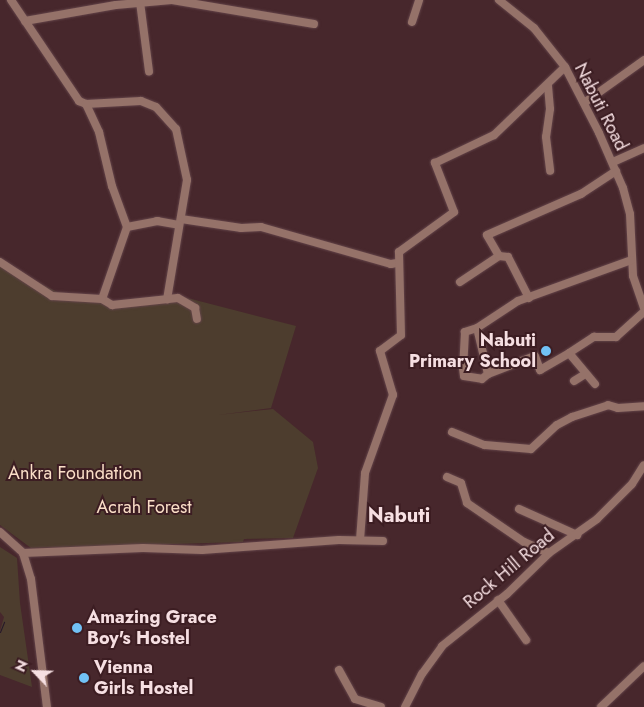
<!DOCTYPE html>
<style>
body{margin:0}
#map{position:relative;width:644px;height:707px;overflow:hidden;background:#47272c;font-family:Jost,sans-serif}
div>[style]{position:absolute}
.green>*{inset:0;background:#4d3d2e}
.stream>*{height:1px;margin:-0.5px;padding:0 0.5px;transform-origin:0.5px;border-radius:0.5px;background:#26172a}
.roads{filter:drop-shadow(0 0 1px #634449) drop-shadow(0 0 1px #634449)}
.minor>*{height:8px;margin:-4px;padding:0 4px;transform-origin:4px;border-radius:4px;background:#957269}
.dots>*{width:14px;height:14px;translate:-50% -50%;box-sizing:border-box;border:2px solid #3c1d22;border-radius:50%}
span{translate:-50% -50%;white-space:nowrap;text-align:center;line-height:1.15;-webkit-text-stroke:4px #3c1d22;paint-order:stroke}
.street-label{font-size:18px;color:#f6dfe2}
.poi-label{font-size:18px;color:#f6dfe2;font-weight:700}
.right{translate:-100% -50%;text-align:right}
.left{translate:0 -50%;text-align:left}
.park-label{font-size:18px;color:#fadec7}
.quarter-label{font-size:20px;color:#f6dfe2;font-weight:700}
.north{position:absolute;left:10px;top:647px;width:50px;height:50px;-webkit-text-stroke:4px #3c1d22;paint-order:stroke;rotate:294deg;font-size:14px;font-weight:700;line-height:20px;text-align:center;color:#f6dfe2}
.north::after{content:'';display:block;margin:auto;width:18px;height:22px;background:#f6dfe2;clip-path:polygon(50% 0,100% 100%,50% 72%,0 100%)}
</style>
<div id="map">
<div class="green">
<div style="clip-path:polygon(0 264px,70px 298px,110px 304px,172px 294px,296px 326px,271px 408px,218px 415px,273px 409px,313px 442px,318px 468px,293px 538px,244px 539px,243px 542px,31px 548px,0 525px)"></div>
<div style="clip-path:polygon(0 547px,17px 558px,20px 603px,32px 687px,0 675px,0 631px,4px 617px,0 612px)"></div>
</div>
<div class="stream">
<div style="left:0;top:632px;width:11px;rotate:-68deg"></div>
</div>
<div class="roads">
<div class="minor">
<div style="left:11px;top:0;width:122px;rotate:56deg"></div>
<div style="left:79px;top:101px;width:8px;rotate:23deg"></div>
<div style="left:86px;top:104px;width:55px;rotate:-3.1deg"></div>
<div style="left:141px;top:101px;width:16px;rotate:22deg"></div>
<div style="left:156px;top:107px;width:30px;rotate:48deg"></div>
<div style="left:176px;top:129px;width:52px;rotate:77.8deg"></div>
<div style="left:187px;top:180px;width:121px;rotate:99.5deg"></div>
<div style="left:499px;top:0;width:45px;rotate:38.7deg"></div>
<div style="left:534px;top:28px;width:50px;rotate:51.5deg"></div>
<div style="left:565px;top:67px;width:74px;rotate:62.7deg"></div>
<div style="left:599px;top:133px;width:60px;rotate:66.4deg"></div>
<div style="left:623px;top:188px;width:27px;rotate:75deg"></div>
<div style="left:630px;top:214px;width:62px;rotate:87.2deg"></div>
<div style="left:633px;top:276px;width:34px;rotate:71deg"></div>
<div style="left:140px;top:2px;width:70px;rotate:82.6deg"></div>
<div style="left:25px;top:21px;width:92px;rotate:-10deg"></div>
<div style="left:116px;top:5px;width:56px;rotate:-5.1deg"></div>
<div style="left:172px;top:0;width:144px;rotate:9.6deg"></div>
<div style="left:412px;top:22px;width:23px;rotate:-72deg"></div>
<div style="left:548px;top:86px;width:23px;rotate:85deg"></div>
<div style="left:550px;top:109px;width:28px;rotate:98deg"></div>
<div style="left:546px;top:137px;width:34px;rotate:83deg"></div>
<div style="left:584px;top:103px;width:74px;rotate:-35.6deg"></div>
<div style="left:86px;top:104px;width:31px;rotate:65deg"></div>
<div style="left:99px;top:132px;width:56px;rotate:76.5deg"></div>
<div style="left:112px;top:186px;width:44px;rotate:69.9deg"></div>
<div style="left:127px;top:227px;width:76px;rotate:109.1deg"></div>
<div style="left:102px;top:299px;width:12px;rotate:31deg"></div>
<div style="left:112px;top:305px;width:66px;rotate:-6.1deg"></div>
<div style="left:178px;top:298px;width:20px;rotate:30deg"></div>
<div style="left:195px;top:308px;width:11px;rotate:80deg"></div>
<div style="left:613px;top:162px;width:34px;rotate:-24deg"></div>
<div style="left:181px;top:219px;width:61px;rotate:8.5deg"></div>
<div style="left:241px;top:228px;width:20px;rotate:-3deg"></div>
<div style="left:261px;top:227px;width:135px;rotate:15.9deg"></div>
<div style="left:391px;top:264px;width:6px;rotate:-9deg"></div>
<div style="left:127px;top:227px;width:31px;rotate:-11deg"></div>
<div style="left:157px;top:221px;width:22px;rotate:10deg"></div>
<div style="left:0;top:262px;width:62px;rotate:33.2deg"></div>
<div style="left:52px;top:296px;width:50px;rotate:3.4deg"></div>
<div style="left:460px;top:282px;width:47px;rotate:-33.7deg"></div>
<div style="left:529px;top:298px;width:46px;rotate:-117.1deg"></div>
<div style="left:508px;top:257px;width:9px;rotate:-174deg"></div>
<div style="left:499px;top:256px;width:24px;rotate:-120deg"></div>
<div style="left:487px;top:235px;width:103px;rotate:-23.6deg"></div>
<div style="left:581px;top:194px;width:42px;rotate:-33.3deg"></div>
<div style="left:477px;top:328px;width:13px;rotate:162deg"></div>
<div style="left:465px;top:332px;width:36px;rotate:93deg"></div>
<div style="left:463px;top:368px;width:8px;rotate:83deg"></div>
<div style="left:464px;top:376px;width:18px;rotate:9deg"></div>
<div style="left:482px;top:379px;width:8px;rotate:-40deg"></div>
<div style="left:488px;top:374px;width:47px;rotate:-103.4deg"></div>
<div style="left:477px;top:328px;width:49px;rotate:-33.4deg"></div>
<div style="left:518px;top:301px;width:120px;rotate:-19.9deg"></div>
<div style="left:488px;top:374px;width:50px;rotate:-21deg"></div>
<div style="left:535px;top:356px;width:15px;rotate:70deg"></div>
<div style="left:540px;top:370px;width:34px;rotate:-30deg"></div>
<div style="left:574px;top:381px;width:13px;rotate:-32deg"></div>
<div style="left:595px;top:384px;width:40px;rotate:-130deg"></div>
<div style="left:569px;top:353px;width:30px;rotate:-33deg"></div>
<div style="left:594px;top:337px;width:22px"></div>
<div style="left:616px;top:337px;width:38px;rotate:-42deg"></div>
<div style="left:452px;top:432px;width:35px;rotate:22deg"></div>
<div style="left:485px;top:445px;width:46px;rotate:5deg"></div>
<div style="left:531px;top:449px;width:35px;rotate:-43deg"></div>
<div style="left:557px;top:425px;width:17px;rotate:-28deg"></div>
<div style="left:572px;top:417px;width:38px;rotate:-18deg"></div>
<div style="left:608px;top:405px;width:10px;rotate:17deg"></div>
<div style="left:618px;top:408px;width:26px;rotate:-4deg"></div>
<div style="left:447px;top:477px;width:15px;rotate:23deg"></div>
<div style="left:461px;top:483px;width:21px;rotate:73deg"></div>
<div style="left:467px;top:503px;width:69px;rotate:34.4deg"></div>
<div style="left:524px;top:542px;width:27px;rotate:24deg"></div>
<div style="left:519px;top:509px;width:64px;rotate:24.1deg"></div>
<div style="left:0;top:532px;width:31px;rotate:42deg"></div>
<div style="left:23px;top:553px;width:27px;rotate:73deg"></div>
<div style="left:31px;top:579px;width:129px;rotate:82.9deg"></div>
<div style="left:360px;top:540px;width:67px;rotate:-85.7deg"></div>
<div style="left:365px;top:473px;width:83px;rotate:-70.3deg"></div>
<div style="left:393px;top:395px;width:46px;rotate:-106.5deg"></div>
<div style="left:380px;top:351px;width:26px;rotate:-37deg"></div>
<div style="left:401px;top:335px;width:83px;rotate:-91.4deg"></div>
<div style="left:399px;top:252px;width:68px;rotate:-36deg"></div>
<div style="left:454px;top:212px;width:53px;rotate:-111.2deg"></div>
<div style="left:435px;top:163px;width:65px;rotate:-25.4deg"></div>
<div style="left:494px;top:135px;width:98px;rotate:-43.8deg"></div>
<div style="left:23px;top:553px;width:120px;rotate:-2.4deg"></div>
<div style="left:143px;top:548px;width:59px;rotate:1.9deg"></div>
<div style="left:202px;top:550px;width:137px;rotate:-4.2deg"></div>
<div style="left:339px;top:540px;width:44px;rotate:1.3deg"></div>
<div style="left:498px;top:600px;width:49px;rotate:55deg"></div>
<div style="left:339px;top:670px;width:33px;rotate:61deg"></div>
<div style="left:355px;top:699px;width:27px;rotate:17deg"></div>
<div style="left:405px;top:707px;width:37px;rotate:-63deg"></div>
<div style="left:422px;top:674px;width:34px;rotate:-54deg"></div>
<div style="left:442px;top:646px;width:83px;rotate:-38.7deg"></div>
<div style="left:507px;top:594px;width:59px;rotate:-44.3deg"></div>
<div style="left:549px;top:553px;width:59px;rotate:-35.3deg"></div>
<div style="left:597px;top:519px;width:49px;rotate:-45deg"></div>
<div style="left:632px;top:484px;width:22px;rotate:-58deg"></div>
<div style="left:601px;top:707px;width:59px;rotate:-43.6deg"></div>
</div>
</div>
<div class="dots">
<div style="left:546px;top:351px;background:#71c1f5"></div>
<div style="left:77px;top:628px;background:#71c1f5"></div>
<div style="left:84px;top:678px;background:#71c1f5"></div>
</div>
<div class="street-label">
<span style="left:601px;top:107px;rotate:63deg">Nabuti Road</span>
<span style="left:509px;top:569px;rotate:-40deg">Rock Hill Road</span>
</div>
<div class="poi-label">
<span class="right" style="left:536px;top:351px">Nabuti<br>Primary School</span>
<span class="left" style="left:87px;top:628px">Amazing Grace<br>Boy's Hostel</span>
<span class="left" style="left:94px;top:678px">Vienna<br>Girls Hostel</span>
</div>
<div class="park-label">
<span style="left:75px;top:473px">Ankra Foundation</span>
<span style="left:144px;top:507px">Acrah Forest</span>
</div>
<div class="quarter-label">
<span style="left:399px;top:515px">Nabuti</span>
</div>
<div class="north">N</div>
</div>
